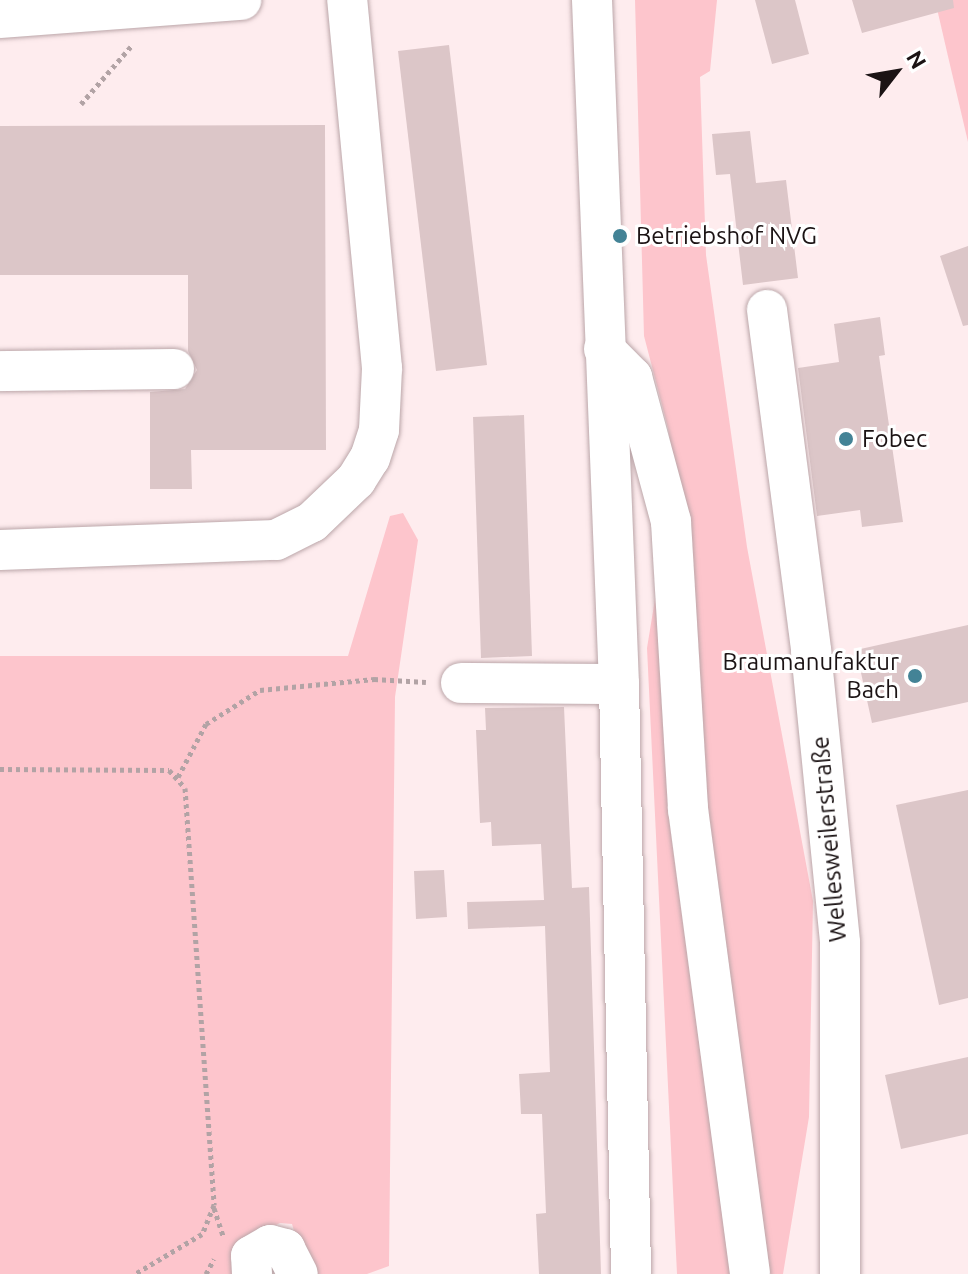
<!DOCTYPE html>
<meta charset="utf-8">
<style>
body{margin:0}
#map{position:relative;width:968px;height:1274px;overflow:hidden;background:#feecee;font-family:Ubuntu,sans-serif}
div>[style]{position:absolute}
.green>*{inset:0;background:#fdc5cc}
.building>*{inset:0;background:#dcc6c8}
.path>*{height:5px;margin-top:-2.5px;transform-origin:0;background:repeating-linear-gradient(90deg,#b2a3a5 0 4px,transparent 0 8px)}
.roads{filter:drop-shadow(0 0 2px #bba6a9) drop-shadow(0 0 2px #bba6a9)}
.minor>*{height:40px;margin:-20px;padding:0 20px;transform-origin:20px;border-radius:20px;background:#fff}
.dots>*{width:22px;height:22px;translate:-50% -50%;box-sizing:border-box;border:4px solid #fff;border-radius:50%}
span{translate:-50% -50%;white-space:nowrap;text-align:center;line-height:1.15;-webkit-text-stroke:6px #fff;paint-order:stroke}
.poi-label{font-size:24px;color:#1b1314}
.left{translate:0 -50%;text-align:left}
.right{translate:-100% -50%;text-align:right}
.street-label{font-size:24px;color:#1b1314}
.north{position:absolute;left:856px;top:32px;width:80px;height:80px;-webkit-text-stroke:6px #fff;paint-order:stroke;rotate:59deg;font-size:22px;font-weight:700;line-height:32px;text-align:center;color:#1b1314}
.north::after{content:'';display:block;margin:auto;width:28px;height:36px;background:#1b1314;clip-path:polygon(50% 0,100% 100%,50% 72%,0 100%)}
</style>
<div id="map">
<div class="green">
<div style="clip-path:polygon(635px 0,717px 0,710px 71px,700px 77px,706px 255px,747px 547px,813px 901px,809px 1117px,783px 1274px,677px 1274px,647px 648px,655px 599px,688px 557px,668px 428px,644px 336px)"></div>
<div style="clip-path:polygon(935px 0,968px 0,968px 142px,947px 52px)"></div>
<div style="clip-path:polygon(403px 513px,418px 540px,395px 697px,389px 1266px,367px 1274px,307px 1274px,292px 1224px,280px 1223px,263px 1231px,244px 1274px,0 1274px,0 656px,348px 656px,390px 516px)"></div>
</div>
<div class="building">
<div style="clip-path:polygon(755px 0,795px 0,809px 54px,772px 64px)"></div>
<div style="clip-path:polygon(852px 0,953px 0,954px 8px,862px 33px)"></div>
<div style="clip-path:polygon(449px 45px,487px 365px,436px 371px,398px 51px)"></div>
<div style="clip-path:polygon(325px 125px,326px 450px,191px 450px,192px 489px,150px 489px,150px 392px,185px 389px,197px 370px,188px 351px,188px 275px,0 275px,0 126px)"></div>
<div style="clip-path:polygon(750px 131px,756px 183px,786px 180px,798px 278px,743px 285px,730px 174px,716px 175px,712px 134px)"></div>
<div style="clip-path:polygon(968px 246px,968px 325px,963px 326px,940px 256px)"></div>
<div style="clip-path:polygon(880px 317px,885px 355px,879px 356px,903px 522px,862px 527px,860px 510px,817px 516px,798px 368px,839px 362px,834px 324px)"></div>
<div style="clip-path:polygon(524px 415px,532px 656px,481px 658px,473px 417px)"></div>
<div style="clip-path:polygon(968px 625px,968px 702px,872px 723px,856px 650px)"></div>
<div style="clip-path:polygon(564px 707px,572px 888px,589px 887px,601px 1274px,539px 1274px,536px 1214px,546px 1213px,542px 1114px,521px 1114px,519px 1074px,550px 1072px,545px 926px,468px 929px,467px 902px,544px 900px,541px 844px,492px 846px,491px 822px,480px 823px,476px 730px,486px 730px,485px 708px)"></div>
<div style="clip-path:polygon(968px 790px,968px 998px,939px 1005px,896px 805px)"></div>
<div style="clip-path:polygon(444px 870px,447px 917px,416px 919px,414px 871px)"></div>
<div style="clip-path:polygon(968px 1057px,968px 1134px,901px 1149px,885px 1075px)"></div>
</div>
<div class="path">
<div style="left:81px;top:104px;width:79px;rotate:-49.1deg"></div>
<div style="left:0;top:769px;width:169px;rotate:0.3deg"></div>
<div style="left:169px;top:770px;width:24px;rotate:48deg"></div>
<div style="left:185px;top:788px;width:418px;rotate:86deg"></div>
<div style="left:214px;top:1205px;width:31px;rotate:112deg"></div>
<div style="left:202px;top:1234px;width:78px;rotate:149.2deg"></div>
<div style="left:178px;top:777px;width:60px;rotate:-62.2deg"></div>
<div style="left:206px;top:724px;width:64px;rotate:-32.2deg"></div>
<div style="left:260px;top:690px;width:115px;rotate:-5.5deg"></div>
<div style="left:374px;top:679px;width:52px;rotate:3.3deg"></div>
<div style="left:214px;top:1208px;width:29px;rotate:72deg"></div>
<div style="left:206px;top:1274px;width:17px;rotate:-62deg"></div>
</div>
<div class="roads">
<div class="minor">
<div style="left:592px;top:0;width:685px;rotate:87.74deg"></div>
<div style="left:619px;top:684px;width:590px;rotate:88.83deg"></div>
<div style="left:0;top:18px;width:242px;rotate:-4.3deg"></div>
<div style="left:767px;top:310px;width:344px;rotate:82.6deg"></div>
<div style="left:811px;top:651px;width:293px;rotate:84.3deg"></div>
<div style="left:840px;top:943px;width:331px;rotate:90deg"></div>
<div style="left:604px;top:349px;width:40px;rotate:45deg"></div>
<div style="left:632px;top:377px;width:150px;rotate:74.9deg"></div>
<div style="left:671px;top:522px;width:288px;rotate:86.6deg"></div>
<div style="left:688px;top:809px;width:469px;rotate:82.4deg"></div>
<div style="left:0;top:371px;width:174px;rotate:-0.7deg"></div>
<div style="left:0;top:550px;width:276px;rotate:-2.1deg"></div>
<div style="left:276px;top:540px;width:40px;rotate:-26.6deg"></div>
<div style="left:312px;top:522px;width:61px;rotate:-43.7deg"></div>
<div style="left:356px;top:480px;width:26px;rotate:-58deg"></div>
<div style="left:370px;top:458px;width:29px;rotate:-72deg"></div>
<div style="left:379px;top:430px;width:62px;rotate:-87.2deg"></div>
<div style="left:382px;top:368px;width:370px;rotate:-95.4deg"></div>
<div style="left:461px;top:683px;width:158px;rotate:0.4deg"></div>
<div style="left:252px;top:1274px;width:18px;rotate:-93deg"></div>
<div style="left:251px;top:1256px;width:22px;rotate:-30deg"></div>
<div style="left:270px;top:1245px;width:16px;rotate:15deg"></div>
<div style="left:285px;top:1249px;width:28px;rotate:63deg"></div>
</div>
</div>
<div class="dots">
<div style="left:620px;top:236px;background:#438396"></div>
<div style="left:846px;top:439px;background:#438396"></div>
<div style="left:915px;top:676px;background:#438396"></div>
</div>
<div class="poi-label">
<span class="left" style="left:636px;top:236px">Betriebshof NVG</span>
<span class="left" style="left:862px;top:439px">Fobec</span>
<span class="right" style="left:899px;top:676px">Braumanufaktur<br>Bach</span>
</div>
<div class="street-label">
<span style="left:829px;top:839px;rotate:-95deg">Wellesweilerstraße</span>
</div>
<div class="north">N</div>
</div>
